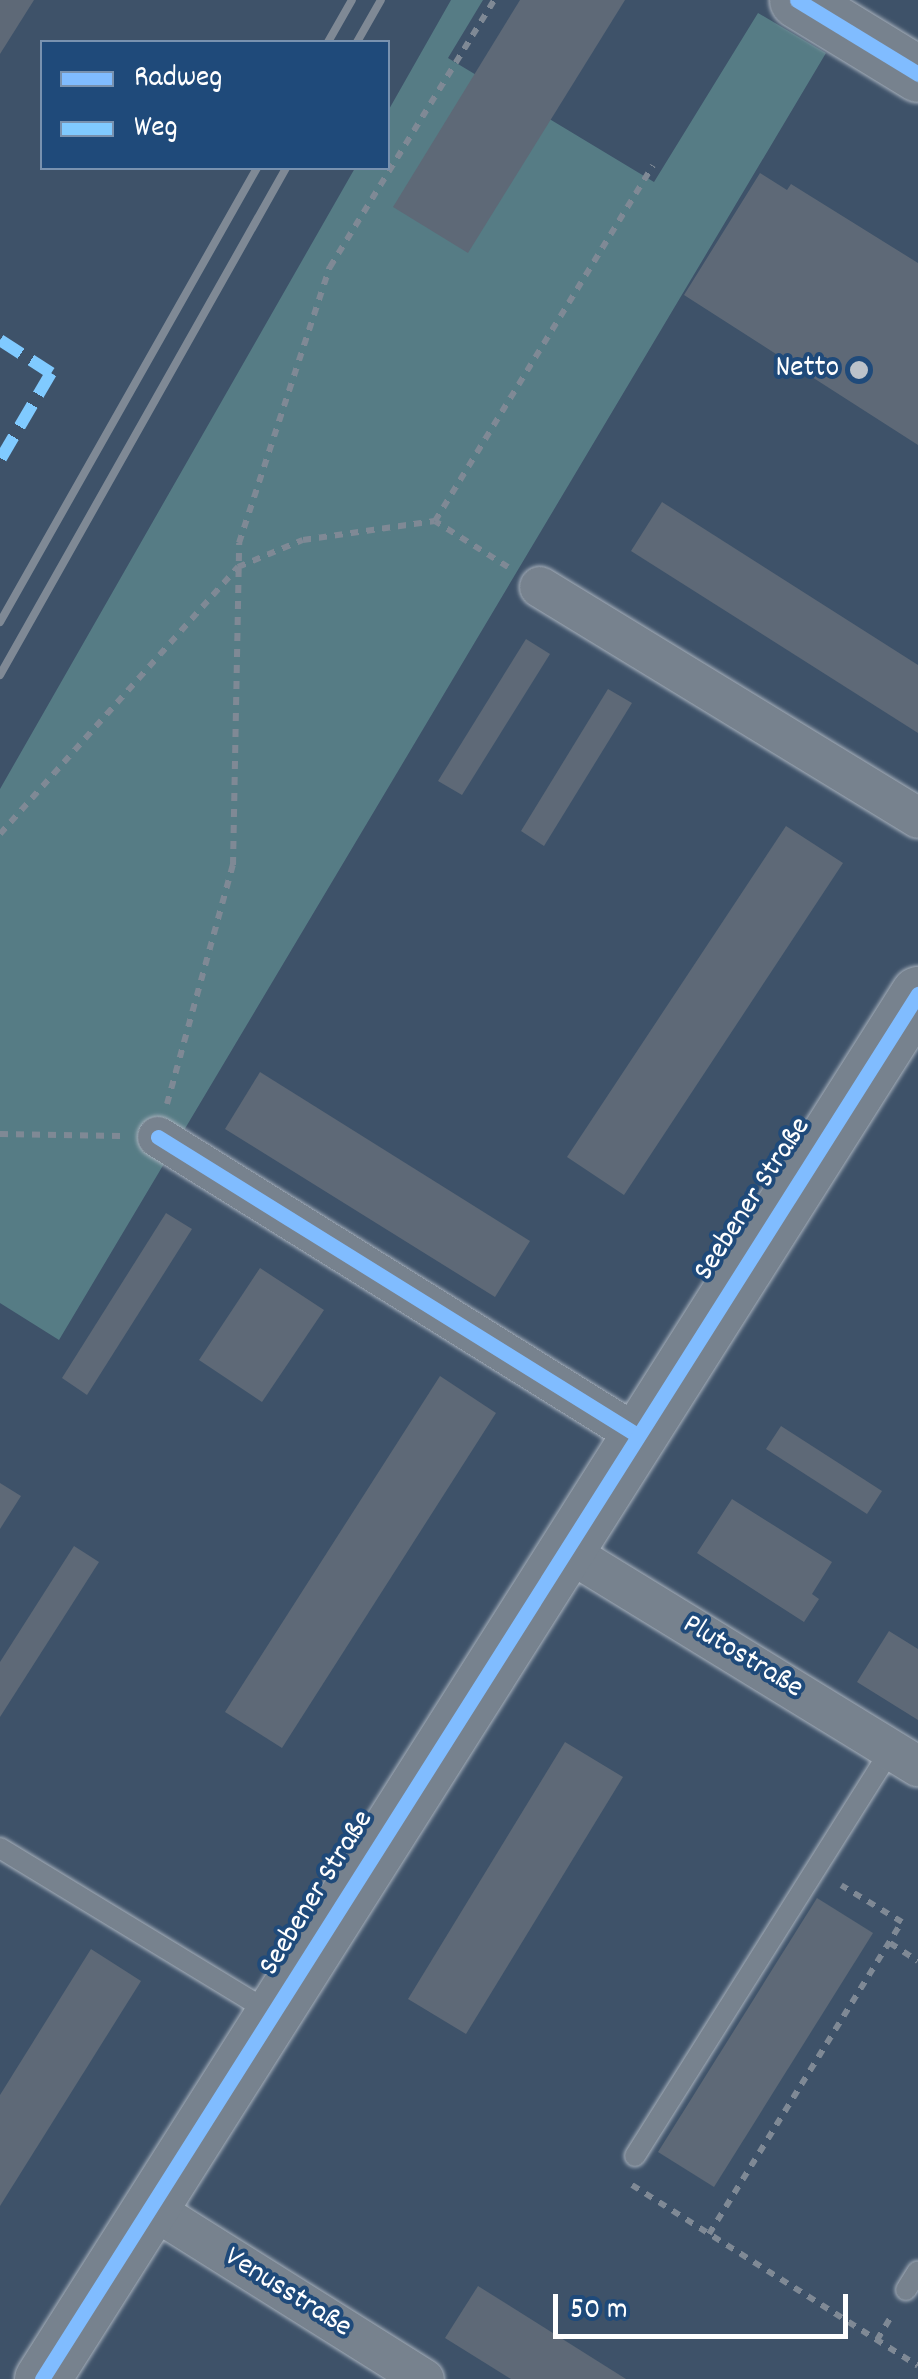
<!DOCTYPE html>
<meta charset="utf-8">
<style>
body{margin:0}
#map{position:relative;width:918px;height:2379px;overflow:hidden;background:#3e5269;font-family:Dekko,sans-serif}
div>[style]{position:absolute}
.green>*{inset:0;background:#567c85}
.building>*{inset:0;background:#5e6977}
.path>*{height:6px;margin-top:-3px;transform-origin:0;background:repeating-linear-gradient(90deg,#7f8995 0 8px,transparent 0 16px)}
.roads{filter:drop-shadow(0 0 2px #a8b1bc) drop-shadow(0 0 2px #a8b1bc)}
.lane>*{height:20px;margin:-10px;padding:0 10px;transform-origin:10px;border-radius:10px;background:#77828e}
.street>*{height:40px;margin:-20px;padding:0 20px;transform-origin:20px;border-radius:20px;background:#77828e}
.secondary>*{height:55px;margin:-27.5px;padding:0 27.5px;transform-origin:27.5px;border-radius:27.5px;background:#77828e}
.rail>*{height:8px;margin:-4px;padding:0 4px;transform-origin:4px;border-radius:4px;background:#7f8995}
.quiet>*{height:12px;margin-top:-6px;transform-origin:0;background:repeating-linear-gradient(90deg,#80caff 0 25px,transparent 0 37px)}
.cycleway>*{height:15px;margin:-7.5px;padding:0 7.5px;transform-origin:7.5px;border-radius:7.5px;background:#80bcff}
.dots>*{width:28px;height:28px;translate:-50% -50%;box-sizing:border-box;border:5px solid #1f4a7a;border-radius:50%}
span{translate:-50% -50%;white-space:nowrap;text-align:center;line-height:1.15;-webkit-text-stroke:8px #1f4a7a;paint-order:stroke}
.poi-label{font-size:30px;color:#fff}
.right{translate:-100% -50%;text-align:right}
.street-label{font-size:30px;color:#fff}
.legend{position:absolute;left:40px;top:40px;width:350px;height:130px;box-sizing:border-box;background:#1f4a7a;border:2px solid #7992af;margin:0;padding:12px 18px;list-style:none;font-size:30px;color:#fff}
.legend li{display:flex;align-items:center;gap:20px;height:50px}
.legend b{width:50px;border:2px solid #7992af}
.scale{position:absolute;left:553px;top:2294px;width:295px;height:45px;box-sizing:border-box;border:5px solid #fff;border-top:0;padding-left:12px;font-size:30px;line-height:35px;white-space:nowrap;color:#fff;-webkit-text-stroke:8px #1f4a7a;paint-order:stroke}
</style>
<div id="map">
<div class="green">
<div style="clip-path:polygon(451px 0,483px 0,448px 58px,654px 182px,758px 13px,826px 53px,59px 1340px,0 1303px,0 789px,355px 168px,388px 168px,388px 111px)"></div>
</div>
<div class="building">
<div style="clip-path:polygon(0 0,34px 0,0 54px)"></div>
<div style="clip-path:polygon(520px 0,625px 0,468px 253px,393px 207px)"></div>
<div style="clip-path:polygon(760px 173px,787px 190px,791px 184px,918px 263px,918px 445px,684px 295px)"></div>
<div style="clip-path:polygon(662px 502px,918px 665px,918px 733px,631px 551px)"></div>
<div style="clip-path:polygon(526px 639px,550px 654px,462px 795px,438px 781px)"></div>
<div style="clip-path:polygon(608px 689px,632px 703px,544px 846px,521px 831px)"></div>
<div style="clip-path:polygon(786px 826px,843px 863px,624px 1195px,567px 1157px)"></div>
<div style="clip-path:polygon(260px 1072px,530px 1241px,495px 1297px,225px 1129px)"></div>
<div style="clip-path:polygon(166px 1213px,192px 1229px,87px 1395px,62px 1378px)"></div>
<div style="clip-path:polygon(260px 1268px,324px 1310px,262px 1402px,199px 1360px)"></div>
<div style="clip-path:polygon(440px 1376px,496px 1413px,282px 1748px,225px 1712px)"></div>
<div style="clip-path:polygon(781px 1426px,882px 1491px,867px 1514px,766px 1449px)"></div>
<div style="clip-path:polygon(0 1483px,21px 1496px,0 1529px)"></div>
<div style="clip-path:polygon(732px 1499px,832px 1562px,812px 1594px,819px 1599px,804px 1622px,697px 1553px)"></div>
<div style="clip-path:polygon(74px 1546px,99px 1562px,0 1717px,0 1662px)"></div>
<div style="clip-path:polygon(889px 1631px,918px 1649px,918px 1720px,857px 1682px)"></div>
<div style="clip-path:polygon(565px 1742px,623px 1777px,466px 2034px,408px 1999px)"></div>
<div style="clip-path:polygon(817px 1898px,873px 1933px,714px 2187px,658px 2152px)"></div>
<div style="clip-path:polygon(91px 1949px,141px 1981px,0 2206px,0 2095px)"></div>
<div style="clip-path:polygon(478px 2286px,626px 2379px,511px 2379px,490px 2366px,445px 2338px)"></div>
</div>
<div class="path">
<div style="left:508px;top:567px;width:86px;rotate:-147.8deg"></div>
<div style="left:435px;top:521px;width:417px;rotate:-58.5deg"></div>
<div style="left:0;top:834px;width:358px;rotate:-48.3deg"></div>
<div style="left:238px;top:567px;width:70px;rotate:-22.6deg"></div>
<div style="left:303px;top:540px;width:133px;rotate:-8.2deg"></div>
<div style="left:167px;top:1104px;width:248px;rotate:-74.6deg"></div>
<div style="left:233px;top:865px;width:322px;rotate:-88.9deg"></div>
<div style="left:239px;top:543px;width:291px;rotate:-71.8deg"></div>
<div style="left:330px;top:267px;width:313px;rotate:-58.4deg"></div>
<div style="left:0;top:1134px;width:120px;rotate:1deg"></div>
<div style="left:890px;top:1943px;width:33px;rotate:33deg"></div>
<div style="left:632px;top:2185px;width:338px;rotate:32.3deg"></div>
<div style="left:709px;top:2234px;width:367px;rotate:-58.3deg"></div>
<div style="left:902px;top:1922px;width:71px;rotate:-148.8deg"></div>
<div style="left:877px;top:2340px;width:31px;rotate:-59deg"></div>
</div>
<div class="roads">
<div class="lane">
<div style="left:0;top:1848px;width:320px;rotate:31.3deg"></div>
<div style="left:635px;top:2156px;width:481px;rotate:-57.8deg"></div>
<div style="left:906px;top:2290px;width:22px;rotate:-58deg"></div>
</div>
<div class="street">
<div style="left:540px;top:587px;width:443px;rotate:31.4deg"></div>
<div style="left:158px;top:1137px;width:564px;rotate:31.89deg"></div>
<div style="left:565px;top:1550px;width:414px;rotate:31.5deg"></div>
<div style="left:151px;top:2208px;width:322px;rotate:32.1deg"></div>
</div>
<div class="secondary">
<div style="left:797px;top:0;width:142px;rotate:31.4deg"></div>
<div style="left:42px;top:2379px;width:1639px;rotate:-57.69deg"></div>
</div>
</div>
<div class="rail">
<div style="left:328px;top:42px;width:48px;rotate:-60.3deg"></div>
<div style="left:357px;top:42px;width:48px;rotate:-60.3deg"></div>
<div style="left:0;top:622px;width:522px;rotate:-60.49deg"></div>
<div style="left:0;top:675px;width:582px;rotate:-60.57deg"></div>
</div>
<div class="quiet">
<div style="left:0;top:340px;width:61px;rotate:32.9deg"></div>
<div style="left:51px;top:373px;width:101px;rotate:120.4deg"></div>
</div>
<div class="cycleway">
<div style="left:797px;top:0;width:142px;rotate:31.4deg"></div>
<div style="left:158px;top:1137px;width:564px;rotate:31.89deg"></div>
<div style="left:42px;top:2379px;width:1639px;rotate:-57.69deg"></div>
</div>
<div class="dots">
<div style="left:859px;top:370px;background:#bbc2ca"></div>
</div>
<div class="poi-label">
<span class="right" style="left:839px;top:370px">Netto</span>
</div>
<div class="street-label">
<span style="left:754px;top:1200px;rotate:-57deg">Seebener Straße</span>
<span style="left:742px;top:1658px;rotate:31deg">Plutostraße</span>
<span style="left:318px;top:1894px;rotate:-58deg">Seebener Straße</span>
<span style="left:287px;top:2294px;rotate:32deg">Venusstraße</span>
</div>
<ul class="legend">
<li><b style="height:12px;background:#80bcff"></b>Radweg</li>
<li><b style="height:12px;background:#80caff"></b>Weg</li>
</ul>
<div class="scale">50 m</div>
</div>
